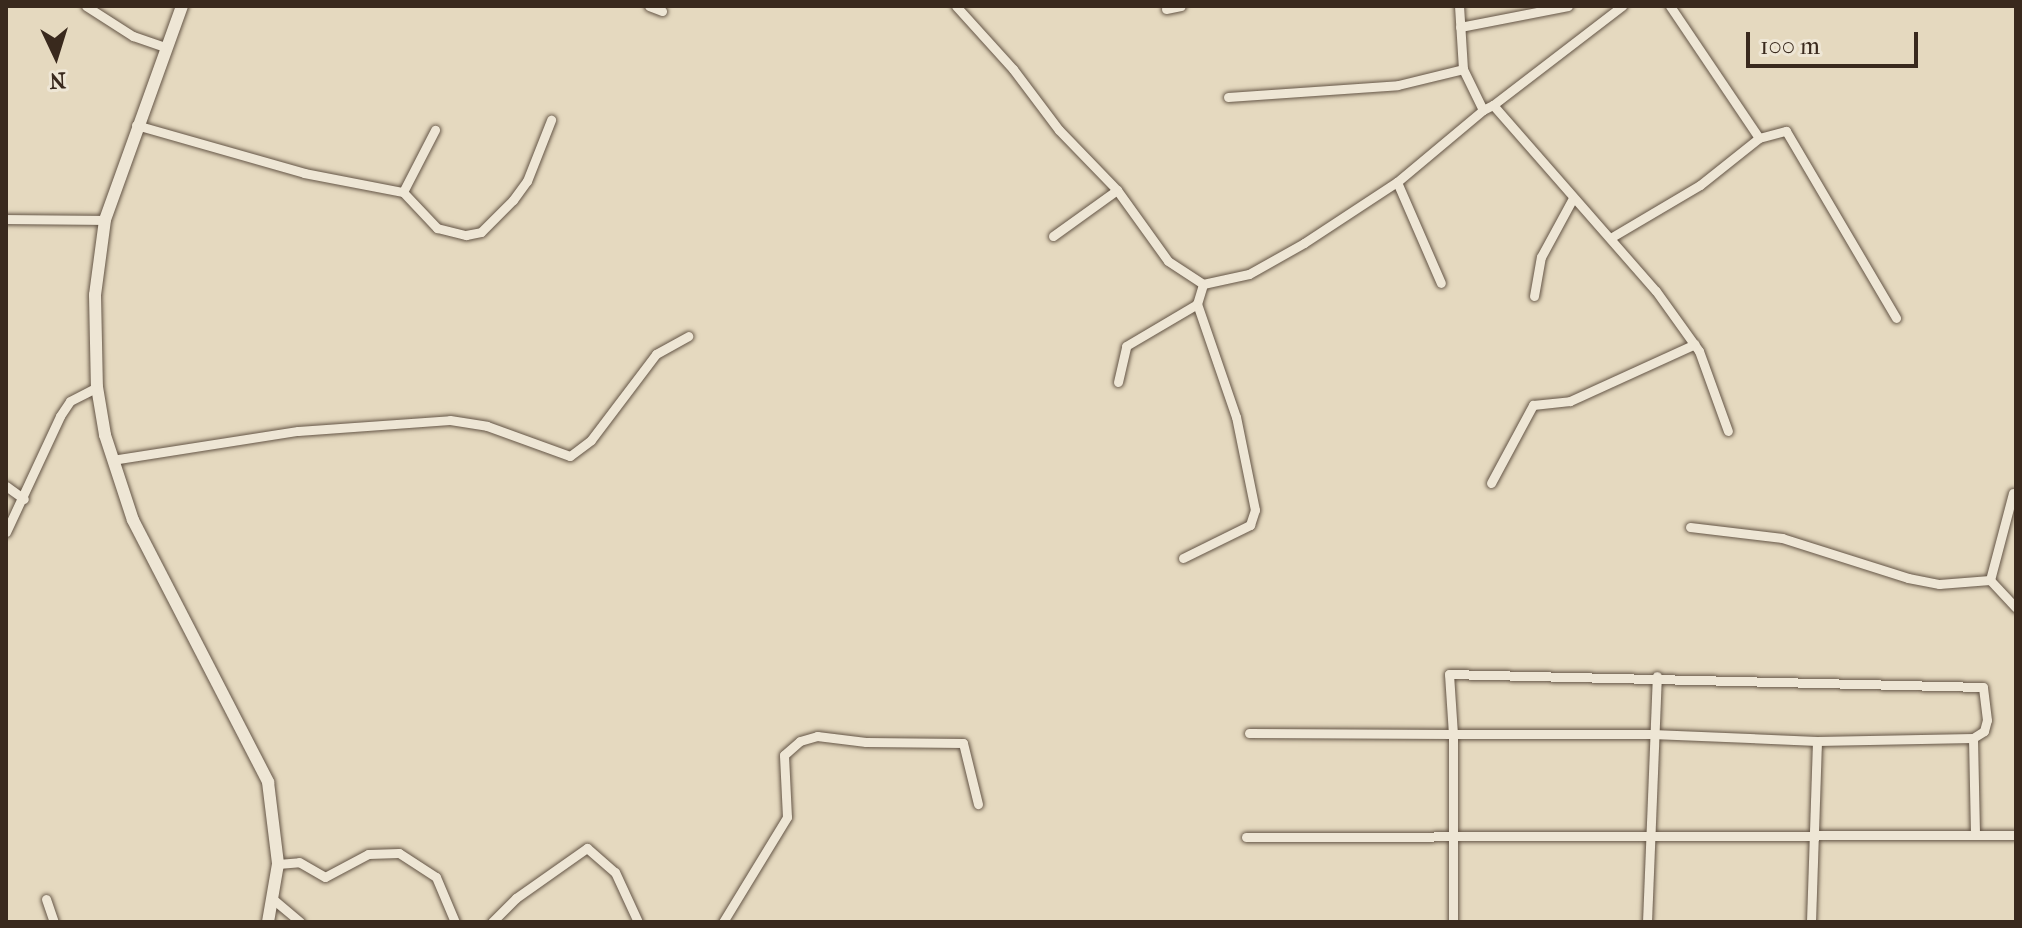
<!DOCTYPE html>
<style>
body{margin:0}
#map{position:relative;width:2022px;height:928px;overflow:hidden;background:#e5d9bf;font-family:"IM FELL French Canon",serif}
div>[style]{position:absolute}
.roads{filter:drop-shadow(0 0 2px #645546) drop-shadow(0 0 2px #645546)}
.minor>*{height:9px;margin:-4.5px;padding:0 4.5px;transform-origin:4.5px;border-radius:4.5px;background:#eee6d5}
.tertiary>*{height:12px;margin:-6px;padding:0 6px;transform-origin:6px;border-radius:6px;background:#eee6d5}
span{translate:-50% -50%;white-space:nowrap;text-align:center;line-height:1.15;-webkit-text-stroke:6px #eee6d5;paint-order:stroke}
.frame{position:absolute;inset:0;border:8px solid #39291d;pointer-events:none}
.north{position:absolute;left:16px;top:16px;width:80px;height:80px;-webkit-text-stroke:6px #eee6d5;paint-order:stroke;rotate:176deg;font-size:22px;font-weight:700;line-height:32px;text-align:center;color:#39291d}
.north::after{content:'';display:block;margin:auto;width:28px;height:36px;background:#39291d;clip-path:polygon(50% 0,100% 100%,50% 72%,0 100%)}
.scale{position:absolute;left:1746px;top:32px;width:172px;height:36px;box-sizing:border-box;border:4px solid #39291d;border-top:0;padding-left:10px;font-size:24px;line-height:28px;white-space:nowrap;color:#39291d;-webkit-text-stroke:6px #eee6d5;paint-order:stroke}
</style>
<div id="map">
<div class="roads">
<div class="minor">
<div style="left:86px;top:6px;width:56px;rotate:32.6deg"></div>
<div style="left:133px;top:36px;width:36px;rotate:19deg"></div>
<div style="left:649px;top:6px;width:14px;rotate:21deg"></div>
<div style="left:956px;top:6px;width:85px;rotate:47.9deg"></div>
<div style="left:1013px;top:69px;width:76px;rotate:53deg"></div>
<div style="left:1059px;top:130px;width:83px;rotate:46deg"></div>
<div style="left:1117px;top:190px;width:87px;rotate:54.3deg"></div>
<div style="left:1168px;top:261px;width:42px;rotate:33.3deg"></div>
<div style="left:1203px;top:284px;width:47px;rotate:-12.3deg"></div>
<div style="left:1249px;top:274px;width:63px;rotate:-29.4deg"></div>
<div style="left:1304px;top:243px;width:111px;rotate:-33.3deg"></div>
<div style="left:1397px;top:182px;width:112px;rotate:-39.9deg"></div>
<div style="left:1483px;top:110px;width:46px;rotate:-116deg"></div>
<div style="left:1463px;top:69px;width:63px;rotate:-93.6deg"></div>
<div style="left:1670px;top:6px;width:159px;rotate:56deg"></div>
<div style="left:1166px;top:9px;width:15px;rotate:-11deg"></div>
<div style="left:1460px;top:27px;width:110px;rotate:-11deg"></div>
<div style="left:1228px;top:97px;width:170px;rotate:-4deg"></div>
<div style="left:1398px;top:85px;width:67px;rotate:-13.8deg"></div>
<div style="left:1493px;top:105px;width:163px;rotate:-37.5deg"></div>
<div style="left:1483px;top:110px;width:11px;rotate:-27deg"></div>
<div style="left:1493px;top:105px;width:247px;rotate:48.8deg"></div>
<div style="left:1656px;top:291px;width:74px;rotate:54.4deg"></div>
<div style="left:1699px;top:351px;width:85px;rotate:70.1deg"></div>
<div style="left:136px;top:125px;width:175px;rotate:15.9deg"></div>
<div style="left:304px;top:173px;width:101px;rotate:10.9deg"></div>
<div style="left:403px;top:192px;width:50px;rotate:46.6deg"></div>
<div style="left:437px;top:228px;width:30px;rotate:14deg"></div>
<div style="left:466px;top:235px;width:15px;rotate:-11deg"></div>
<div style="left:481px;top:232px;width:45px;rotate:-45deg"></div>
<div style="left:513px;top:200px;width:24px;rotate:-54deg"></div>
<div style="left:527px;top:181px;width:66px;rotate:-68.5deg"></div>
<div style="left:1397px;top:182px;width:110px;rotate:66.5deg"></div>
<div style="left:403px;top:192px;width:70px;rotate:-62.7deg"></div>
<div style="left:6px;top:219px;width:99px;rotate:0.6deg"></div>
<div style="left:1053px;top:236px;width:79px;rotate:-35.7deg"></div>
<div style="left:1612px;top:237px;width:102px;rotate:-30.6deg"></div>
<div style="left:1700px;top:185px;width:75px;rotate:-38.5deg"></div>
<div style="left:1759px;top:138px;width:28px;rotate:-15deg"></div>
<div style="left:1786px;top:131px;width:217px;rotate:59.5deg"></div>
<div style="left:1534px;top:296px;width:40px;rotate:-80deg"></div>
<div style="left:1541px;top:257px;width:67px;rotate:-61.5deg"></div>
<div style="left:1118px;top:382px;width:37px;rotate:-77deg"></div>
<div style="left:1126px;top:346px;width:82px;rotate:-30.6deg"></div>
<div style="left:112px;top:460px;width:188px;rotate:-8.9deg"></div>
<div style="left:298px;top:431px;width:152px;rotate:-4.1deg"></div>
<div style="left:450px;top:420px;width:37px;rotate:9deg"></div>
<div style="left:487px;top:426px;width:88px;rotate:19.9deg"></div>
<div style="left:570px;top:456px;width:26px;rotate:-37deg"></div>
<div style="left:591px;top:440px;width:108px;rotate:-52.9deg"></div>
<div style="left:656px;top:354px;width:37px;rotate:-29deg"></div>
<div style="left:1491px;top:483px;width:89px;rotate:-61.7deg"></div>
<div style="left:1533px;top:405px;width:37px;rotate:-6deg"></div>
<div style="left:1570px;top:401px;width:137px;rotate:-24.5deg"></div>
<div style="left:6px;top:486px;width:22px;rotate:36deg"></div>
<div style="left:1690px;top:527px;width:93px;rotate:6.8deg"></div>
<div style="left:1782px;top:538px;width:132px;rotate:17.6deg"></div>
<div style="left:1908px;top:578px;width:32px;rotate:11deg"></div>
<div style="left:1939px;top:584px;width:51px;rotate:-4.5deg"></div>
<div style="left:1990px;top:580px;width:38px;rotate:47deg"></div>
<div style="left:6px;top:532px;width:128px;rotate:-65deg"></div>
<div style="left:60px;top:416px;width:18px;rotate:-56deg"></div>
<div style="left:70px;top:401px;width:30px;rotate:-27deg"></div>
<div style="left:1183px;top:558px;width:75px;rotate:-26.2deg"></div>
<div style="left:1250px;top:525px;width:16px;rotate:-72deg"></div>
<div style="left:1255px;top:510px;width:95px;rotate:-101.5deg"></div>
<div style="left:1236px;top:417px;width:120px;rotate:-109deg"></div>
<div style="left:1197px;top:304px;width:21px;rotate:-73deg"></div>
<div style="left:1990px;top:580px;width:90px;rotate:-75.2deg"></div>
<div style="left:1249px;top:733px;width:204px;rotate:0.3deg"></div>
<div style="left:1453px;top:734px;width:199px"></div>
<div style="left:1652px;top:734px;width:165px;rotate:2.4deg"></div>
<div style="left:1817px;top:741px;width:156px;rotate:-1.1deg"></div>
<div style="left:1973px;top:738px;width:13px;rotate:-32deg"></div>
<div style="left:1984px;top:731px;width:11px;rotate:-75deg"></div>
<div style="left:1987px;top:720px;width:33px;rotate:-97deg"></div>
<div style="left:1983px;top:687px;width:534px;rotate:-178.61deg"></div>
<div style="left:1449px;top:674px;width:60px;rotate:86.2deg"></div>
<div style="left:1453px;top:734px;width:188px;rotate:90deg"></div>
<div style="left:1973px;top:738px;width:97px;rotate:88.8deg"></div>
<div style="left:1246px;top:837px;width:770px;rotate:-0.15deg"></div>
<div style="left:278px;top:864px;width:21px;rotate:-5deg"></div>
<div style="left:299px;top:862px;width:30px;rotate:30deg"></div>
<div style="left:325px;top:877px;width:49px;rotate:-28.1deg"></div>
<div style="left:368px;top:854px;width:31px;rotate:-2deg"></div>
<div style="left:399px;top:853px;width:44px;rotate:33deg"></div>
<div style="left:436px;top:877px;width:49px;rotate:67.1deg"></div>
<div style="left:46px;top:899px;width:24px;rotate:71deg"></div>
<div style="left:274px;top:900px;width:34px;rotate:40deg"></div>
<div style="left:492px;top:922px;width:34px;rotate:-45deg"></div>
<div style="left:516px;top:898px;width:87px;rotate:-35.2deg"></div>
<div style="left:587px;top:848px;width:37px;rotate:41deg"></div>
<div style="left:615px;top:872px;width:55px;rotate:65.3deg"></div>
<div style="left:723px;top:922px;width:123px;rotate:-58.6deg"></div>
<div style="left:787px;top:817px;width:62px;rotate:-92.8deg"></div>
<div style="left:784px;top:755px;width:21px;rotate:-41deg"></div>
<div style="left:800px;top:741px;width:18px;rotate:-16deg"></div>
<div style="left:817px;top:736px;width:49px;rotate:7deg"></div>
<div style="left:866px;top:742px;width:97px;rotate:0.6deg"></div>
<div style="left:963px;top:743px;width:63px;rotate:76.2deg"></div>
<div style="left:1647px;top:922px;width:246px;rotate:-87.7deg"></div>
<div style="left:1811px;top:922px;width:181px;rotate:-88.1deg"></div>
</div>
<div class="tertiary">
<div style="left:182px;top:6px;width:227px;rotate:109.8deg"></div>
<div style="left:105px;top:220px;width:76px;rotate:97.6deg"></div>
<div style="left:95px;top:295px;width:92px;rotate:88.8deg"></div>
<div style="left:97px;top:387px;width:49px;rotate:80.5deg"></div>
<div style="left:105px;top:435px;width:89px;rotate:71.8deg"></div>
<div style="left:133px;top:520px;width:295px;rotate:62.7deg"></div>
<div style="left:268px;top:782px;width:83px;rotate:83deg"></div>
<div style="left:278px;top:864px;width:59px;rotate:99.8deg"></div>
</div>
</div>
<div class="frame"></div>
<div class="north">N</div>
<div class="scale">100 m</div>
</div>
